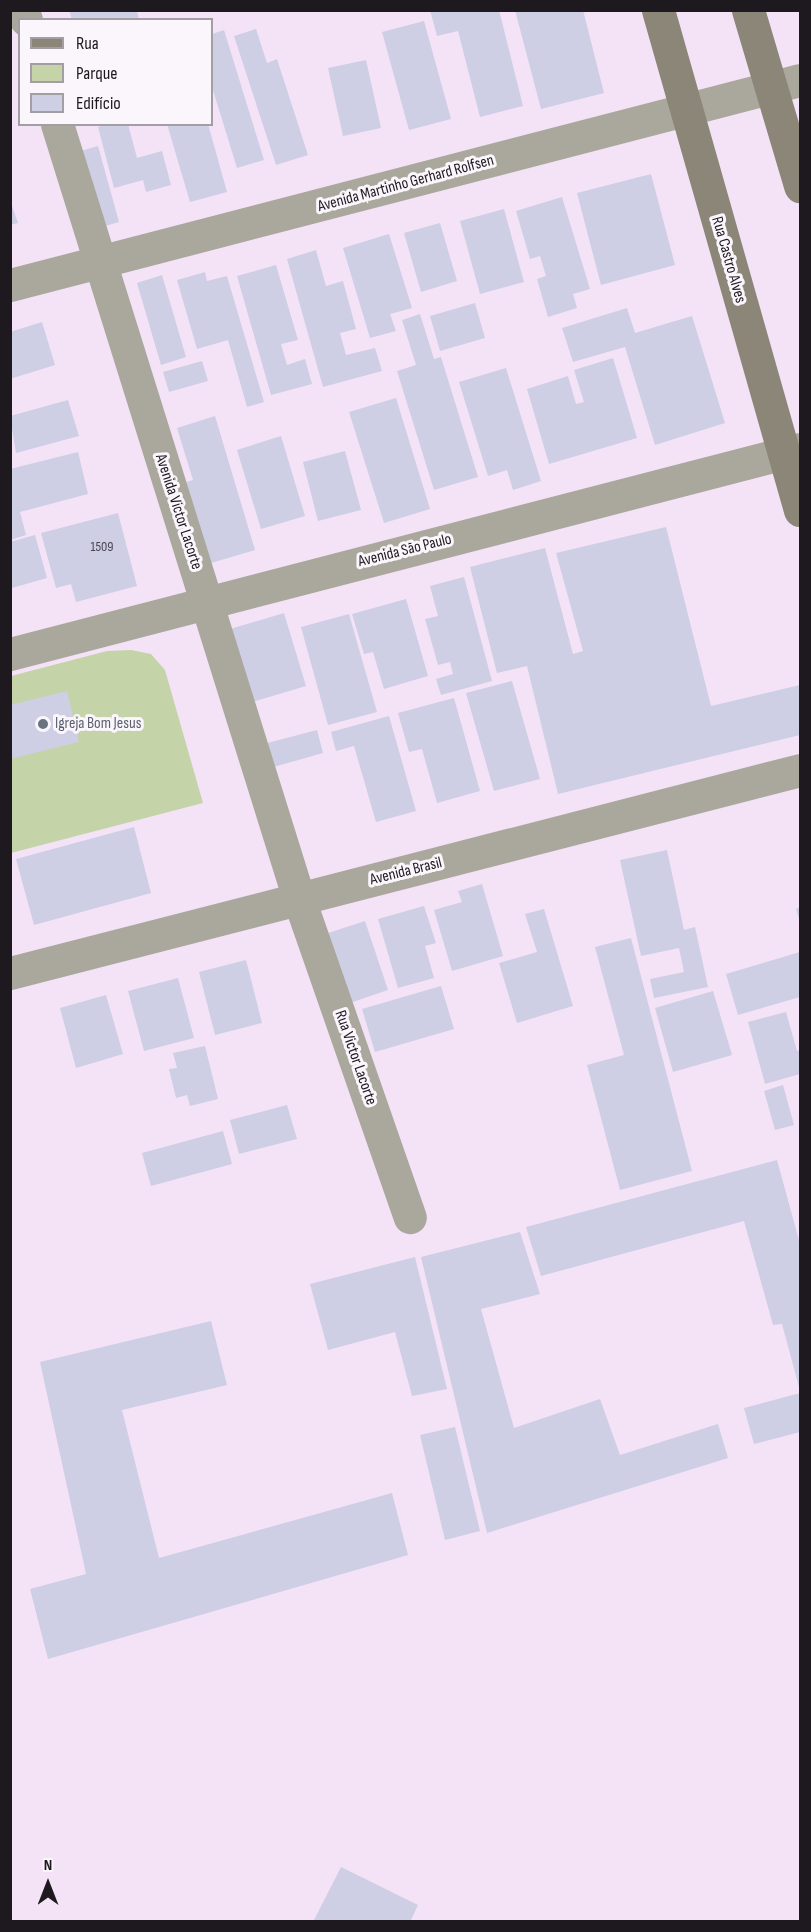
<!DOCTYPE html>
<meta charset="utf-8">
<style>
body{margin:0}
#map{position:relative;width:811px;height:1932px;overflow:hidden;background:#f4e3f7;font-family:"Sofia Sans Condensed",sans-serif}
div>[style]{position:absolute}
.green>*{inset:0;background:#c4d4a8}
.building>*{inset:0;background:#cecee5}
.minor>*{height:33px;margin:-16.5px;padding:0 16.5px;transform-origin:16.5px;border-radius:16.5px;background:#aaa79d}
.secondary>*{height:33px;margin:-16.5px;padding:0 16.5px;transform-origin:16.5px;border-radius:16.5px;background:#8b8678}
.dots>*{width:16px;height:16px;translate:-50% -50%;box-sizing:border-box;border:3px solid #fbf5fc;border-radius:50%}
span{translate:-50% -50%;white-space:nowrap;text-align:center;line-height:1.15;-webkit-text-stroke:6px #fbf5fc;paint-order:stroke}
.number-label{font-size:14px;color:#4a4650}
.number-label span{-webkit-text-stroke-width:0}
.street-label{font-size:16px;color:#1e181f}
.worship-label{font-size:16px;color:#5b616d}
.left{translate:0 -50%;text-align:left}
.frame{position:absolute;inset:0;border:12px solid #1e181f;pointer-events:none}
.legend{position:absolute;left:18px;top:18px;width:195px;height:108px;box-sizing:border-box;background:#fbf5fc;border:2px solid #a39da4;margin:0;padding:8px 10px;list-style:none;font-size:18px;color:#1e181f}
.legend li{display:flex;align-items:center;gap:12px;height:30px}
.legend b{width:30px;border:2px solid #a39da4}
.north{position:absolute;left:18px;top:1854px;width:60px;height:60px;-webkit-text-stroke:4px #fbf5fc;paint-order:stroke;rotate:0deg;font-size:16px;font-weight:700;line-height:24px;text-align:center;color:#1e181f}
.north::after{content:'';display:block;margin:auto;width:21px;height:27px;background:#1e181f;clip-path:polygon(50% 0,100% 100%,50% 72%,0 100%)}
</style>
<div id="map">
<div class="green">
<div style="clip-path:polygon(131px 650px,151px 654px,165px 670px,203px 803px,11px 853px,11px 676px,107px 651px)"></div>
</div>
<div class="building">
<div style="clip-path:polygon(69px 10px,137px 10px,139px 20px,72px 20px)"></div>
<div style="clip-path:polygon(430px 10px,499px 10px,523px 106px,480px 117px,458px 31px,437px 36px)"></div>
<div style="clip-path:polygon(515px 10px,583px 10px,604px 93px,541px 109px)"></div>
<div style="clip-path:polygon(424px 21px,451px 119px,409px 130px,382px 32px)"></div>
<div style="clip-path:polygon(256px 29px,267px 63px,277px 59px,308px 155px,276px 165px,234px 36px)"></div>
<div style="clip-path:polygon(224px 30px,264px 160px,237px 168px,212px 87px,212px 34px)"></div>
<div style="clip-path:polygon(366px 60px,381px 128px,343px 136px,328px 68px)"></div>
<div style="clip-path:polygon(108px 124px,128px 124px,137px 158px,162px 151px,171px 185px,146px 192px,143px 180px,114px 188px,98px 127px)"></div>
<div style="clip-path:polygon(167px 124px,208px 124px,227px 192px,190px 202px)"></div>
<div style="clip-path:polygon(98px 146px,119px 222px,95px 229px,74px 153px)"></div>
<div style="clip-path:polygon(651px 174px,675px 265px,601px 285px,577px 193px)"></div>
<div style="clip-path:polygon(562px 197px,590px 289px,573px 294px,577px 308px,548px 317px,537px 279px,546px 276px,540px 256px,530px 259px,516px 211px)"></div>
<div style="clip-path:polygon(10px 200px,18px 223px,10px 225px)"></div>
<div style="clip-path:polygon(504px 209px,524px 282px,480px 294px,460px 221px)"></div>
<div style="clip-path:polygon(440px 223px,457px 281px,421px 292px,404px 233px)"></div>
<div style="clip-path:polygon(389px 234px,412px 308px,390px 314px,396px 331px,370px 338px,343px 248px)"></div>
<div style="clip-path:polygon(316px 250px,326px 286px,343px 281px,356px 329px,340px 333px,346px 355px,375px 348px,382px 371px,323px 387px,287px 259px)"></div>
<div style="clip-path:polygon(276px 265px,298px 340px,281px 344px,287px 365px,305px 359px,312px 384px,271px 395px,237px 276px)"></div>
<div style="clip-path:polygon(205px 272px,207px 281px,227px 276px,264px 402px,247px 407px,228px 340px,197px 349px,177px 280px)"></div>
<div style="clip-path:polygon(162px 275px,186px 357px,161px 365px,137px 283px)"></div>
<div style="clip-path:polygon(475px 303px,485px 338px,440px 351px,430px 316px)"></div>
<div style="clip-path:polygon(627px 308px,635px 333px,692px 316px,725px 423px,655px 445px,625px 347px,573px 362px,562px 328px)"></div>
<div style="clip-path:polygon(420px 314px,434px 359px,441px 357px,478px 477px,434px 490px,397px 371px,416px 365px,402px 320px)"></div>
<div style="clip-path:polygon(42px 322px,55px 365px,10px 379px,10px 332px)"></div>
<div style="clip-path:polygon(613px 358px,637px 438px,549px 464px,527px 389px,568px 376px,576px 404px,584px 402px,574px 370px)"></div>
<div style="clip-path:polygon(202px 361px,208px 381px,169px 392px,163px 372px)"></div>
<div style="clip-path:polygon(506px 368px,541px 481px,513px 490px,507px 470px,488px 476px,459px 382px)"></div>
<div style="clip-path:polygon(396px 398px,430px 509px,384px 523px,349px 412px)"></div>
<div style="clip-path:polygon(68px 400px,79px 436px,16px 453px,10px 416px)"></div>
<div style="clip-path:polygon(215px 416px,255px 550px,201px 566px,184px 483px,193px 480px,177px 428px)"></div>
<div style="clip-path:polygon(281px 436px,305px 516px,261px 529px,237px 450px)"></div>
<div style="clip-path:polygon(345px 451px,361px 510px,318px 521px,303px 462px)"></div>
<div style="clip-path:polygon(78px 452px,88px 494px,20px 512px,26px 535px,10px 540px,10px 469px)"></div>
<div style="clip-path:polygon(118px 513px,137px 586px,76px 602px,71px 584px,56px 588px,41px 533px)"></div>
<div style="clip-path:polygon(666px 527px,711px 706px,800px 685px,800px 735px,558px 794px,527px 666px,497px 673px,470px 567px,545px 548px,573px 654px,583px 651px,556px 553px)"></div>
<div style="clip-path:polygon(35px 535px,47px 578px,12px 588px,10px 542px)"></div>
<div style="clip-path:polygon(464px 577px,492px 681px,441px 695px,436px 679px,453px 674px,450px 662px,438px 665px,425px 619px,438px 616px,430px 586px)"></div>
<div style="clip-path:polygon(406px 599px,428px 676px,384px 689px,373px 652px,364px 654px,352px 614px)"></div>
<div style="clip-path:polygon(284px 613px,306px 686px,252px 702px,230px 629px)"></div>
<div style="clip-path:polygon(349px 614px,377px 712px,328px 725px,301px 627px)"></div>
<div style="clip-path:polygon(512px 681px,540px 779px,494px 791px,466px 693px)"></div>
<div style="clip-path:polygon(67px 691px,79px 742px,10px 759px,10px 705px)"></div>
<div style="clip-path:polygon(454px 698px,480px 791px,437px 803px,422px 749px,409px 752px,398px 713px)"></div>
<div style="clip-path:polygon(389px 716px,416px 811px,376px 822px,354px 746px,336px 751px,331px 732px)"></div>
<div style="clip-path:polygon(317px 730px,323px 753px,263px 770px,256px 746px)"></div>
<div style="clip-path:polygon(134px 827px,151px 893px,34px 925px,16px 859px)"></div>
<div style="clip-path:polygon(667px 850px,684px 930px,695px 927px,708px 987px,654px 998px,650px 979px,684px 972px,679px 948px,641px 956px,620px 860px)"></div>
<div style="clip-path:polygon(482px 884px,503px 956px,452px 971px,434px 910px,462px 902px,458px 891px)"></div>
<div style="clip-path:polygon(424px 906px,436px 943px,425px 946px,434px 978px,398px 988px,378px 919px)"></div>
<div style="clip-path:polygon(800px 907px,800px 922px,796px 909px)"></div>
<div style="clip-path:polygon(544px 909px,573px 1006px,517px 1023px,499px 963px,537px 952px,525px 914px)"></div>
<div style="clip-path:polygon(365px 921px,388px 990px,344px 1005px,322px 935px)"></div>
<div style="clip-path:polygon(631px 938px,692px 1171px,620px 1190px,587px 1065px,624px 1055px,595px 947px)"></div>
<div style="clip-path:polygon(800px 952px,800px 997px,738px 1015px,726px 974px)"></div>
<div style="clip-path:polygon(246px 960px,262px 1023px,215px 1035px,199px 972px)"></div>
<div style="clip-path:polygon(178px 978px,194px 1038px,144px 1051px,128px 991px)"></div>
<div style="clip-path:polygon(441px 986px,454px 1029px,375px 1052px,362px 1009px)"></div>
<div style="clip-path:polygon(713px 991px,732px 1055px,673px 1072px,655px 1008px)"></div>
<div style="clip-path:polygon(106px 995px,123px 1054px,76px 1068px,60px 1008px)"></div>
<div style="clip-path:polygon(786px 1012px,797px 1051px,800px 1050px,800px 1074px,765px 1084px,748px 1022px)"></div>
<div style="clip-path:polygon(205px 1046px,218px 1099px,190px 1106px,187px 1095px,176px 1098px,169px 1069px,177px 1068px,173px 1053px)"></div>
<div style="clip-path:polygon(783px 1085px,794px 1125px,775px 1130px,764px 1091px)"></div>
<div style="clip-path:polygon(287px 1105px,297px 1139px,239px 1154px,230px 1120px)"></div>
<div style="clip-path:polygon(223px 1131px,232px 1164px,151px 1186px,142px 1153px)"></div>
<div style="clip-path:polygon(777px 1160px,800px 1244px,800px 1391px,782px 1324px,773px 1325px,744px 1221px,541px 1276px,526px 1227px)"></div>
<div style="clip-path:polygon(520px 1232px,540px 1294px,481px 1309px,514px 1428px,600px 1399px,620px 1455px,718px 1424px,728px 1458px,487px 1533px,421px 1257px)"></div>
<div style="clip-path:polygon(415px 1257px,447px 1389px,412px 1396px,395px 1332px,328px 1350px,310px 1284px)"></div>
<div style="clip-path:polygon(211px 1321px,227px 1385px,122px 1410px,159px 1558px,392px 1493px,408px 1555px,48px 1659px,30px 1589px,86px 1574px,40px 1362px)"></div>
<div style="clip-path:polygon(800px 1393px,800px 1432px,754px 1444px,744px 1408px)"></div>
<div style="clip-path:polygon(455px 1427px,480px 1531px,445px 1540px,420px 1435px)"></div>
<div style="clip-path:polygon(341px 1867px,418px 1905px,410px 1922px,313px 1922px)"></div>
</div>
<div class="minor">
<div style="left:23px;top:10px;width:10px;rotate:73deg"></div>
<div style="left:57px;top:124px;width:812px;rotate:72.66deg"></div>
<div style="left:299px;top:899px;width:337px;rotate:70.8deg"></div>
<div style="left:10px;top:285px;width:816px;rotate:-14.55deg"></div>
<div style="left:10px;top:654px;width:816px;rotate:-14.55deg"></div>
<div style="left:10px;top:973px;width:816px;rotate:-14.41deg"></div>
</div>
<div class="secondary">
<div style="left:658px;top:10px;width:520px;rotate:74.15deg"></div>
<div style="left:748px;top:10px;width:184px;rotate:73.5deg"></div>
</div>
<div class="dots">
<div style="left:43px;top:724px;background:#6b7280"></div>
</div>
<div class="number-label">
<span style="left:102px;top:547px">1509</span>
</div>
<div class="street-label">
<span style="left:406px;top:184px;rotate:-15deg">Avenida Martinho Gerhard Rolfsen</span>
<span style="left:728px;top:260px;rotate:74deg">Rua Castro Alves</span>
<span style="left:178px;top:512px;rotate:72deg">Avenida Victor Lacorte</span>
<span style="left:405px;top:551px;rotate:-14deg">Avenida São Paulo</span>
<span style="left:406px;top:872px;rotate:-14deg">Avenida Brasil</span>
<span style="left:355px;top:1058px;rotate:71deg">Rua Victor Lacorte</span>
</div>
<div class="worship-label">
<span class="left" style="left:55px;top:724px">Igreja Bom Jesus</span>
</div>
<div class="frame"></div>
<ul class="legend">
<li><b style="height:8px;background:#8b8678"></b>Rua</li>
<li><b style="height:16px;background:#c4d4a8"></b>Parque</li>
<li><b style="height:16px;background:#cecee5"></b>Edifício</li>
</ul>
<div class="north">N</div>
</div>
